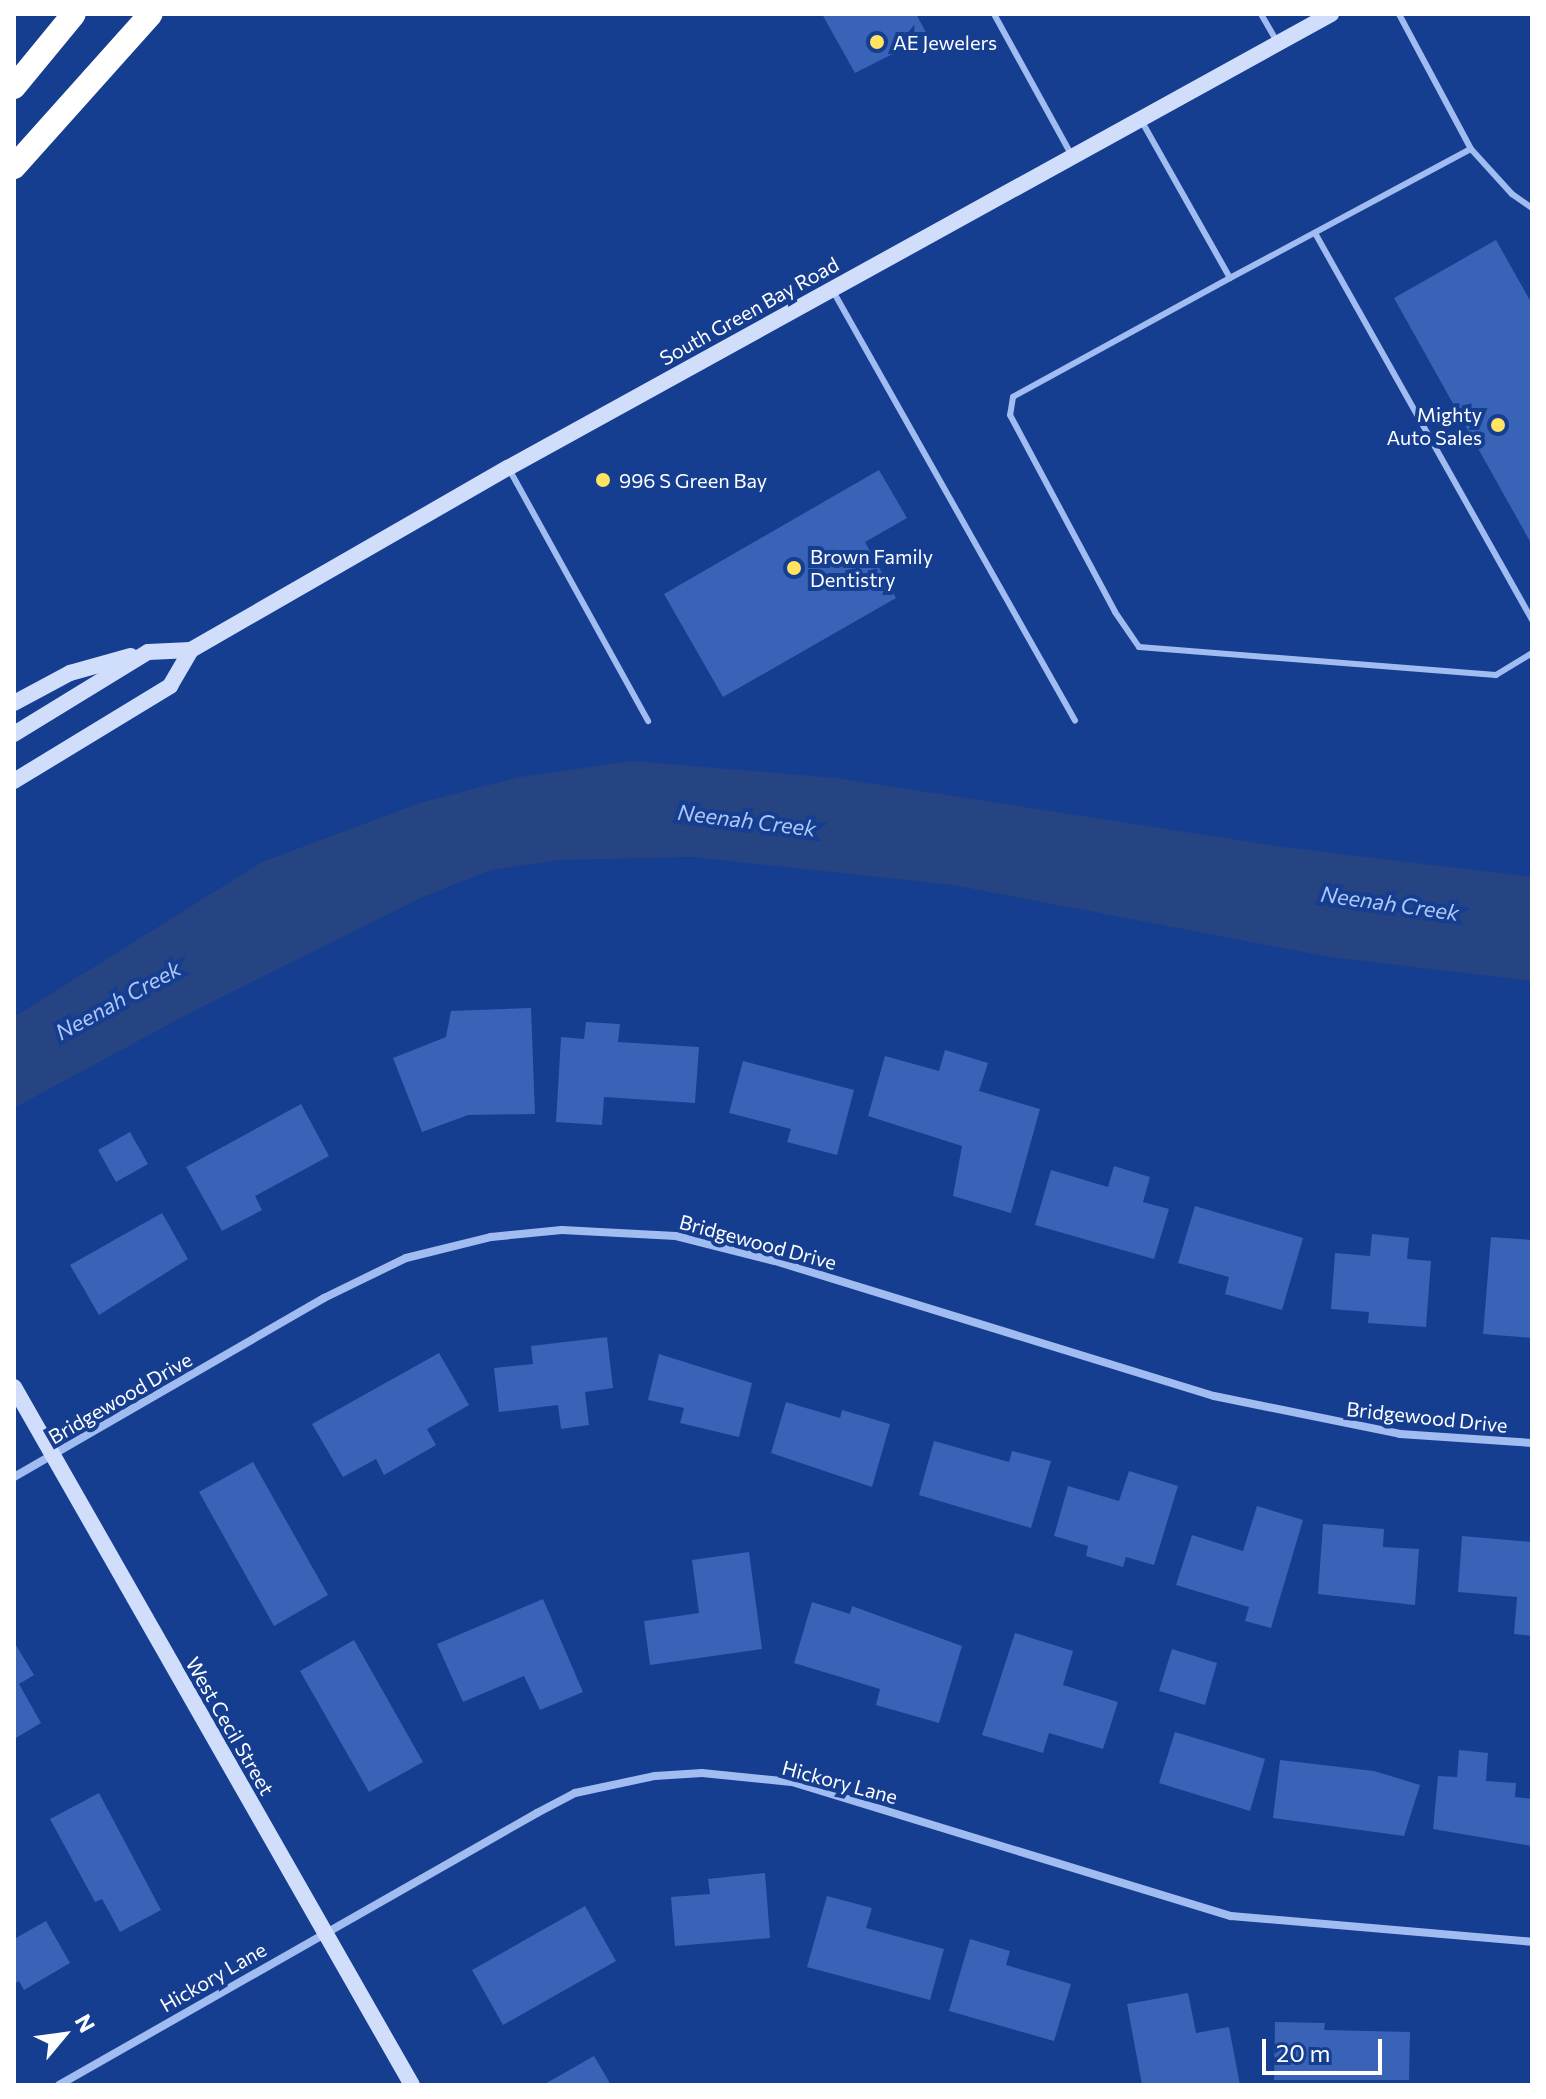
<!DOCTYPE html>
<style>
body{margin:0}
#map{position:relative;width:1546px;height:2099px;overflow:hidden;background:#153d90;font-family:Commissioner,sans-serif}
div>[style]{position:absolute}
.water>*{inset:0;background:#274482}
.building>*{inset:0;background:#3963b6}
.lane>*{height:6px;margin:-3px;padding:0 3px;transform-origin:3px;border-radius:3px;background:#a1bcf0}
.street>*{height:8px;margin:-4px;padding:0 4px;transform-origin:4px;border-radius:4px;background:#a1bcf0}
.secondary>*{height:16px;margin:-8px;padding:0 8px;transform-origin:8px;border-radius:8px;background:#d0ddfb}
.highway>*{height:24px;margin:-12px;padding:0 12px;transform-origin:12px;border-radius:12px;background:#fff}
.dots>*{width:22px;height:22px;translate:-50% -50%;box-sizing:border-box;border:4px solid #153d90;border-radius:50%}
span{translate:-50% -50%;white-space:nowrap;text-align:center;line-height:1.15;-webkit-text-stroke:8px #153d90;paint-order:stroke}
.poi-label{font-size:20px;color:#fff}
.left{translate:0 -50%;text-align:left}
.right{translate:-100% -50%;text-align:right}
.street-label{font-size:20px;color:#fff}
.water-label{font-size:22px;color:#adc7f7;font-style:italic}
.frame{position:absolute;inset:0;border:16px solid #fff;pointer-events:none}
.north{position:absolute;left:24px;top:1995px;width:80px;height:80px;-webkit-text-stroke:6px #153d90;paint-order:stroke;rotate:61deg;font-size:22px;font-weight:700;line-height:32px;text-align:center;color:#fff}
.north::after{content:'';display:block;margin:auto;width:28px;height:36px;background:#fff;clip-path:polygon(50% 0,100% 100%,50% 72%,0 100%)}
.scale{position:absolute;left:1262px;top:2039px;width:120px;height:36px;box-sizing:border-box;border:4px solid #fff;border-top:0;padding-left:10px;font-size:24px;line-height:28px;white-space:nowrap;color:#fff;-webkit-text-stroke:6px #153d90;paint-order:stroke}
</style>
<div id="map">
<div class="water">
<div style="clip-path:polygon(632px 761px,836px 778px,1283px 847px,1532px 877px,1532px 981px,1330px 957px,953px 885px,692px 857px,559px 860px,491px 870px,425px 896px,199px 1008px,14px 1108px,14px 1017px,262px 862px,423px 802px,520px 777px)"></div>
</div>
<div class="building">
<div style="clip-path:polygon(822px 14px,916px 14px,928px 36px,855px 73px)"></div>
<div style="clip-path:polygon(1496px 240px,1532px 304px,1532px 545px,1394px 298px)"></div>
<div style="clip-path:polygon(879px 470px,907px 518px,865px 542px,896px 598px,723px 697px,664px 594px)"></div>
<div style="clip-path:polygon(531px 1008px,535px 1114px,468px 1115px,422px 1132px,393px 1058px,446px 1037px,451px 1011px)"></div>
<div style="clip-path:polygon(586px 1022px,620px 1024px,618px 1042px,699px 1047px,695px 1103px,604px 1097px,602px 1125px,556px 1122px,561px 1037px,584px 1039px)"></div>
<div style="clip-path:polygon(945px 1050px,988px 1063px,979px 1091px,1040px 1109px,1011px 1213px,953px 1196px,962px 1146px,868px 1116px,885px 1056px,939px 1071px)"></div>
<div style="clip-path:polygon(743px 1061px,854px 1090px,837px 1155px,787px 1142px,791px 1129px,729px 1113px)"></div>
<div style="clip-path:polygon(301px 1104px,329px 1156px,255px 1196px,262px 1210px,222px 1231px,186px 1167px)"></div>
<div style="clip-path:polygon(130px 1132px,148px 1164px,116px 1182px,98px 1150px)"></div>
<div style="clip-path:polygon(1114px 1166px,1150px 1177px,1143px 1202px,1169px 1209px,1154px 1259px,1035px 1225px,1051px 1170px,1108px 1187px)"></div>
<div style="clip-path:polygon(1195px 1206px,1303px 1238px,1282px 1310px,1225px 1294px,1229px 1277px,1178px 1263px)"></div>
<div style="clip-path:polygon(162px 1213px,188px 1259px,99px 1315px,70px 1265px)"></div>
<div style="clip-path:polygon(1372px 1234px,1409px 1238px,1407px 1259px,1431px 1261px,1426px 1327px,1368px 1323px,1369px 1312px,1331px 1309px,1335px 1253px,1370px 1256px)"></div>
<div style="clip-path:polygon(1491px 1237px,1532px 1240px,1532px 1338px,1483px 1334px)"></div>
<div style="clip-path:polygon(607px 1337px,613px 1388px,585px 1392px,589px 1425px,561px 1429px,558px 1405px,499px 1412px,494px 1368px,533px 1364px,531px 1346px)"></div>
<div style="clip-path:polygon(439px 1353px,469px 1405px,427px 1429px,436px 1445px,384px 1475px,376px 1459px,343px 1477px,312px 1424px)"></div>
<div style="clip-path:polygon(659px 1354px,752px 1383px,739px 1437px,680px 1423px,684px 1408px,648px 1400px)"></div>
<div style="clip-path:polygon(786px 1402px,840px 1418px,842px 1410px,890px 1424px,872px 1487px,771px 1453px)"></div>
<div style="clip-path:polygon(934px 1441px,1009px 1462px,1012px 1451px,1051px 1461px,1031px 1528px,919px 1495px)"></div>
<div style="clip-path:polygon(253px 1462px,328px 1595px,274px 1626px,199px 1492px)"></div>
<div style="clip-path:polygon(1129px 1471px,1178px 1486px,1154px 1565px,1126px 1557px,1123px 1567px,1086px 1556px,1088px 1546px,1054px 1536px,1068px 1486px,1119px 1501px)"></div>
<div style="clip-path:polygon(1257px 1506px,1303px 1520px,1271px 1628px,1245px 1621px,1249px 1607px,1176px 1585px,1192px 1535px,1243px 1551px)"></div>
<div style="clip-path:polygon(1323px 1524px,1384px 1529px,1383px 1547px,1419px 1549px,1415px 1605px,1318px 1594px)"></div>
<div style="clip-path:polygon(1462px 1536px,1532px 1542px,1532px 1636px,1514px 1634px,1517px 1597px,1458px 1592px)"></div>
<div style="clip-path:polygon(749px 1552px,762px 1649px,650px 1665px,644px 1621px,699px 1613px,692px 1560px)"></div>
<div style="clip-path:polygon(543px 1599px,583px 1692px,540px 1710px,524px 1676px,463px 1702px,437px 1644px)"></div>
<div style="clip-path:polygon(812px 1602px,850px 1614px,852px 1606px,962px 1646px,939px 1723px,876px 1705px,880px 1689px,794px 1663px)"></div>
<div style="clip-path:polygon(1015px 1633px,1073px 1651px,1063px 1685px,1118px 1702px,1103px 1749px,1049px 1733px,1043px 1753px,982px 1735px)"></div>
<div style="clip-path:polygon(354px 1640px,423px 1762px,369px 1792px,300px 1671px)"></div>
<div style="clip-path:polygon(14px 1642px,34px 1675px,19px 1684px,41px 1723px,14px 1739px)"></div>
<div style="clip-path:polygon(1172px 1649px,1217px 1663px,1205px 1705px,1159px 1691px)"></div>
<div style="clip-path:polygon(1175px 1732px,1265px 1759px,1250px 1811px,1159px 1783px)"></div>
<div style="clip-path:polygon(1459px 1750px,1488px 1753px,1486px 1781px,1516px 1783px,1515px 1797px,1532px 1799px,1532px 1846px,1433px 1829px,1438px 1776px,1457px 1777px)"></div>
<div style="clip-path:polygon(1280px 1760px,1374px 1771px,1420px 1785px,1404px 1836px,1273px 1818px)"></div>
<div style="clip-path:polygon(99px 1793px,161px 1910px,120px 1932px,102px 1899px,95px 1902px,50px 1819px)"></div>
<div style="clip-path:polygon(765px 1873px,770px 1938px,675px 1946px,671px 1897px,710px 1894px,708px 1879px)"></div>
<div style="clip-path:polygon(827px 1896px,872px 1908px,866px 1928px,944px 1949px,930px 2000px,807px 1967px)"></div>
<div style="clip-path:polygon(585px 1906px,616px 1961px,503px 2025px,472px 1970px)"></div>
<div style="clip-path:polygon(46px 1921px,70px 1963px,24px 1990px,19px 1981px,14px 1984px,14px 1939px)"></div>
<div style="clip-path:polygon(970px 1939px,1010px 1951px,1006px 1965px,1071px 1984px,1054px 2041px,949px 2011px)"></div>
<div style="clip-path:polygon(1188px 1993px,1196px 2033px,1229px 2027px,1240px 2085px,1142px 2085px,1127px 2004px)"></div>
<div style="clip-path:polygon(1275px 2022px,1325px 2023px,1324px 2030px,1410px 2032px,1409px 2080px,1274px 2080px)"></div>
<div style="clip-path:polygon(594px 2056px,611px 2085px,543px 2085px)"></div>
</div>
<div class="lane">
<div style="left:994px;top:14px;width:160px;rotate:61.2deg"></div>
<div style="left:1261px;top:14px;width:32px;rotate:60deg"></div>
<div style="left:1141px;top:120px;width:181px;rotate:60.6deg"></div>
<div style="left:1230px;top:278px;width:273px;rotate:-28.2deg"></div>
<div style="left:1471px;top:149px;width:153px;rotate:-118.1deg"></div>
<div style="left:1471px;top:149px;width:61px;rotate:47.7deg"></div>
<div style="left:1512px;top:194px;width:24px;rotate:35deg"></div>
<div style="left:1315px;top:233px;width:444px;rotate:60.7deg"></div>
<div style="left:1230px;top:278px;width:247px;rotate:151.3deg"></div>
<div style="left:1013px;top:397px;width:18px;rotate:99deg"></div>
<div style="left:1010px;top:415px;width:223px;rotate:61.9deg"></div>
<div style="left:1115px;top:612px;width:42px;rotate:55.6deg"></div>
<div style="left:1139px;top:647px;width:358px;rotate:4.5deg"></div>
<div style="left:1496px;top:675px;width:42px;rotate:-31.4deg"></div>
<div style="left:833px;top:291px;width:493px;rotate:60.6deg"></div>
<div style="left:509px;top:469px;width:288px;rotate:61.1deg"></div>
</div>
<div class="street">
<div style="left:14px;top:1477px;width:358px;rotate:-30deg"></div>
<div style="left:324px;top:1298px;width:91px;rotate:-26deg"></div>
<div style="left:406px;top:1258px;width:88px;rotate:-13.9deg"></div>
<div style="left:491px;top:1237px;width:71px;rotate:-5.6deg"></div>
<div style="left:562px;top:1230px;width:114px;rotate:3deg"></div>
<div style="left:676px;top:1236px;width:102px;rotate:14.2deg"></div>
<div style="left:775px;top:1261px;width:459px;rotate:17.1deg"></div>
<div style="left:1214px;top:1396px;width:190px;rotate:11.5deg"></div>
<div style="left:1400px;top:1434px;width:132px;rotate:3.9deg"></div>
<div style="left:59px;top:2085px;width:550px;rotate:-29.64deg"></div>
<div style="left:537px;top:1813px;width:43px;rotate:-27.8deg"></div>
<div style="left:575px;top:1793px;width:82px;rotate:-12deg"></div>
<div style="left:655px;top:1776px;width:47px;rotate:-3.7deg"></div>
<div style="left:702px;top:1773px;width:90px;rotate:5.7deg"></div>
<div style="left:792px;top:1782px;width:459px;rotate:17deg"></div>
<div style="left:1231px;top:1916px;width:302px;rotate:4.9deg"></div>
</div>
<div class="secondary">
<div style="left:14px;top:703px;width:64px;rotate:-28.2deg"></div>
<div style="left:70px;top:673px;width:63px;rotate:-15.6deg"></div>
<div style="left:14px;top:734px;width:157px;rotate:-31.5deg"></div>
<div style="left:148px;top:652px;width:43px;rotate:-2.7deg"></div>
<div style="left:191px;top:650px;width:366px;rotate:-29.9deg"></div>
<div style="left:508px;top:468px;width:940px;rotate:-28.88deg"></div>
<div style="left:14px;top:781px;width:183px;rotate:-31.3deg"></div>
<div style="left:170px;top:686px;width:42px;rotate:-59.7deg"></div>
<div style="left:14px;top:1387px;width:803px;rotate:60.31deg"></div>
</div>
<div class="highway">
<div style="left:14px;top:87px;width:94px;rotate:-50.6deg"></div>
<div style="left:14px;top:167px;width:205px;rotate:-48.2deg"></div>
</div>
<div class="dots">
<div style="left:877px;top:42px;background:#ffe361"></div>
<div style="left:1498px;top:425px;background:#ffe361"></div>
<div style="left:603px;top:480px;background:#ffe361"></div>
<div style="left:794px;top:568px;background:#ffe361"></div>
</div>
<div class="poi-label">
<span class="left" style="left:893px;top:42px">AE Jewelers</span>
<span class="right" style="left:1482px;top:426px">Mighty<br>Auto Sales</span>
<span class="left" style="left:619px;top:480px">996 S Green Bay</span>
<span class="left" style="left:810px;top:568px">Brown Family<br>Dentistry</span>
</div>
<div class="street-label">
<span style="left:749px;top:311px;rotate:-29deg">South Green Bay Road</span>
<span style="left:758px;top:1242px;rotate:15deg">Bridgewood Drive</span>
<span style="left:120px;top:1398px;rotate:-30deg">Bridgewood Drive</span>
<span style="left:1427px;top:1417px;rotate:6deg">Bridgewood Drive</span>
<span style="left:230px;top:1726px;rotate:60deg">West Cecil Street</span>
<span style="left:840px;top:1782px;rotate:15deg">Hickory Lane</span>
<span style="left:213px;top:1977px;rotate:-30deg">Hickory Lane</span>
</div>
<div class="water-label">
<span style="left:747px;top:820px;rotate:7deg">Neenah Creek</span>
<span style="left:1390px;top:903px;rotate:8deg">Neenah Creek</span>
<span style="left:118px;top:1000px;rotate:-29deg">Neenah Creek</span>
</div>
<div class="frame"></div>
<div class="north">N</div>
<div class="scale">20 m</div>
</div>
